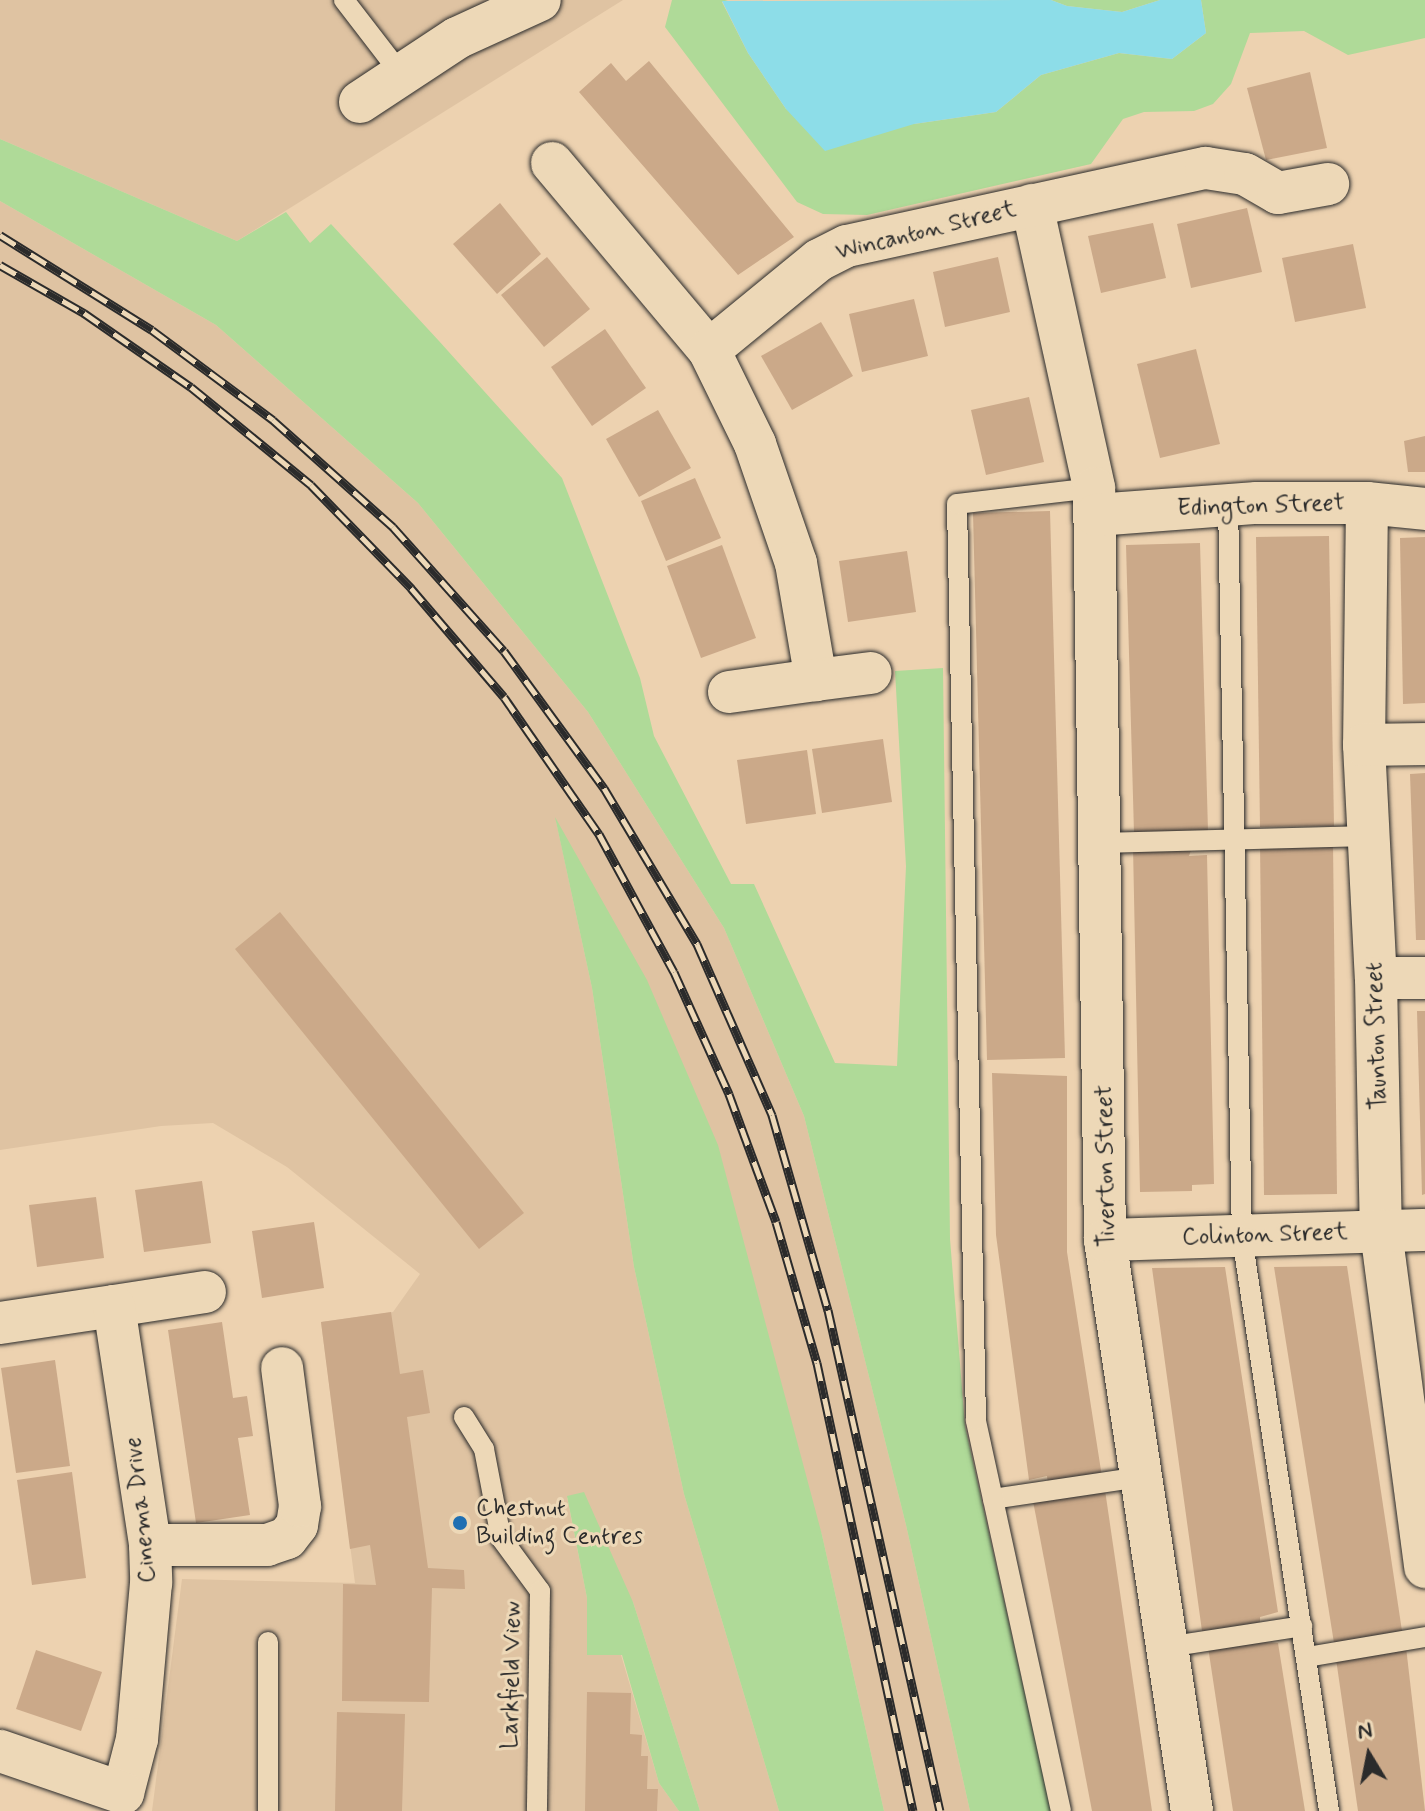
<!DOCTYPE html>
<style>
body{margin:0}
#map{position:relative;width:1425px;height:1811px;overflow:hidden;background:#edd2b0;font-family:Mynerve,sans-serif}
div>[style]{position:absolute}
.built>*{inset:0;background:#dfc3a2}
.green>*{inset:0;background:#afda98}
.water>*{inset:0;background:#8ddde8}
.building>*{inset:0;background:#cba989}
.roads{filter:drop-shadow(0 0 2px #2b2b2b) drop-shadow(0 0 2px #2b2b2b)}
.lane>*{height:20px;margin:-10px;padding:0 10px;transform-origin:10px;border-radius:10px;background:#edd8b7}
.street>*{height:42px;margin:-21px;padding:0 21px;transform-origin:21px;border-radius:21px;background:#edd8b7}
.rail>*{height:9px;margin-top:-4.5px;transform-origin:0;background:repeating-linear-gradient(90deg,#edd8b7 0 18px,#2b2b2b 0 36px);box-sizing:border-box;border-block:2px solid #2b2b2b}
.dots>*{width:22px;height:22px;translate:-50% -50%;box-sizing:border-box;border:4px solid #edd8b7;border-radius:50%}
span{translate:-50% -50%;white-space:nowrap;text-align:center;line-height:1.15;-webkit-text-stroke:6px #edd8b7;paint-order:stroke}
.street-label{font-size:24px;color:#2b2b2b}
.poi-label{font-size:24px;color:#2b2b2b}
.left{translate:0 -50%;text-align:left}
.north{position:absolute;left:1329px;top:1715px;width:80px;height:80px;-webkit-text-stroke:6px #edd8b7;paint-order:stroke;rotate:350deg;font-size:22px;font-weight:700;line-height:32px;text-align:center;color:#2b2b2b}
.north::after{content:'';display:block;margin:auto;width:28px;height:36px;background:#2b2b2b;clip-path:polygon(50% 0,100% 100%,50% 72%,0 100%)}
</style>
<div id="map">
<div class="built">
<div style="clip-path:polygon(0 0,623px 0,237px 241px,0 139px)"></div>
<div style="clip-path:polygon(0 201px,216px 325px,418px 503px,588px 712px,724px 928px,804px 1116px,906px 1525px,970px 1811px,884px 1811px,822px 1535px,556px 821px,592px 988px,634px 1267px,684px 1494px,779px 1811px,700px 1811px,633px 1602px,567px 1497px,587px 1598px,587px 1655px,621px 1655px,659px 1783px,679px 1811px,152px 1811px,182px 1579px,355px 1583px,321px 1322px,393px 1312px,420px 1274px,287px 1167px,213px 1123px,161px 1126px,0 1150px)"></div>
</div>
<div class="green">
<div style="clip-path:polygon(672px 0,728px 0,722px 2px,748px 53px,786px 109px,914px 124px,996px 112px,1041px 75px,1119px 53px,1172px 59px,1206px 33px,1201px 0,1425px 0,1425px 38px,1348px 55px,1304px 31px,1250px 33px,1231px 84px,1213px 104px,1194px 111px,1144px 112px,1123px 119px,1091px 164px,867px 215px,823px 214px,797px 202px,665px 27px)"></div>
<div style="clip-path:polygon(1051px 0,1160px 0,1122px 12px,1067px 6px)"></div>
<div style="clip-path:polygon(0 139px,237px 241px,286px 212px,310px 243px,331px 224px,439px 341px,562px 478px,640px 678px,654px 736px,731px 884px,754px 884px,835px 1063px,897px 1066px,906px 866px,895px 671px,943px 668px,950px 1239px,965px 1426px,1051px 1811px,970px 1811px,906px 1525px,804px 1116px,724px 928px,588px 712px,418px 503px,216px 325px,0 201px)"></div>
<div style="clip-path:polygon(555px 817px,647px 980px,718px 1145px,822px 1535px,884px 1811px,779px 1811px,684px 1494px,634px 1267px,592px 988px)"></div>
<div style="clip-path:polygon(584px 1492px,633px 1602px,700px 1811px,679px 1811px,659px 1783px,622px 1655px,587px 1655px,587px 1598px,567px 1496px)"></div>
</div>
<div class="water">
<div style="clip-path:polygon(1051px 0,1067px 6px,1122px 12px,1160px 0,1201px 0,1206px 33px,1172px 59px,1119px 53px,1041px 75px,996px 112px,914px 124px,825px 151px,786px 109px,748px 53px,722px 1px)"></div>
</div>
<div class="building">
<div style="clip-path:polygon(649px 61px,794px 237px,738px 275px,579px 92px,611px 63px,626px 81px)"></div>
<div style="clip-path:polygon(1310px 72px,1327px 148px,1266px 160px,1247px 88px)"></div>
<div style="clip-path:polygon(500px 203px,541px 254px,497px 294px,453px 244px)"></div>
<div style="clip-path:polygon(1247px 208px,1262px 272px,1191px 288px,1177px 224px)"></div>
<div style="clip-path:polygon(1153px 223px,1166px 278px,1101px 293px,1088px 236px)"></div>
<div style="clip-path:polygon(1353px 244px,1366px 308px,1295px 322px,1282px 258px)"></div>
<div style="clip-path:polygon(547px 257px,590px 309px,544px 347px,501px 295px)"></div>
<div style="clip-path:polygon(998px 257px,1010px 312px,945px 327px,933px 272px)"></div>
<div style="clip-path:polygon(914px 299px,928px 356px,862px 372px,849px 314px)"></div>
<div style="clip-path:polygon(821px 322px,853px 376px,792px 410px,761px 356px)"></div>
<div style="clip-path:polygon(605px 329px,646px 388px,592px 426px,551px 367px)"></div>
<div style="clip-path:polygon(1196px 349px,1220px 444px,1160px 458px,1137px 364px)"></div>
<div style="clip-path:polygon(1029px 397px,1044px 462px,986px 475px,971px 410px)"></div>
<div style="clip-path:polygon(658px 410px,691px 468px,639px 497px,606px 439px)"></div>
<div style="clip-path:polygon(1425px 436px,1425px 472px,1408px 472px,1404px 441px)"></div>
<div style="clip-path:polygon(695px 478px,721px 538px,666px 561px,641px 501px)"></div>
<div style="clip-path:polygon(1050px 511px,1065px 1058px,987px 1060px,973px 513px)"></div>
<div style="clip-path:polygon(1329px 536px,1334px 826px,1260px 827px,1256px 537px)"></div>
<div style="clip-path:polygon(1425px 537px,1425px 703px,1403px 704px,1400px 538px)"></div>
<div style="clip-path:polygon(1200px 543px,1208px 831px,1134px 833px,1126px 545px)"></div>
<div style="clip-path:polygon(722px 545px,756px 638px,701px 658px,667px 566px)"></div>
<div style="clip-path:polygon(907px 551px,916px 612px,848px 622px,839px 561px)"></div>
<div style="clip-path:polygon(883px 739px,892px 802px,822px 813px,812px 749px)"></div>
<div style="clip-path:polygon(807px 750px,816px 814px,746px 824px,737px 760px)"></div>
<div style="clip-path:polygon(1425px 773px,1425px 940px,1416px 940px,1410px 774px)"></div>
<div style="clip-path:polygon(1260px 843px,1333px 843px,1337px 1194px,1264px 1195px)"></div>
<div style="clip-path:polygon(1133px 847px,1192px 847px,1189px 856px,1207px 855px,1214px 1184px,1192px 1185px,1192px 1191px,1140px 1192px)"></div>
<div style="clip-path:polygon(280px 912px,524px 1213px,479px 1249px,235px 949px)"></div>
<div style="clip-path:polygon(1417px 1011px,1425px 1011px,1425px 1194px,1422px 1195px)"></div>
<div style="clip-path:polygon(992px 1073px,1067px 1076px,1067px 1252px,1102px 1477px,1048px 1485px,1047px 1476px,1029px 1480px,996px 1235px)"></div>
<div style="clip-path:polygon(202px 1181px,211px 1243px,144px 1252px,135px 1190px)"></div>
<div style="clip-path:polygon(96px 1197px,104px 1258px,37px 1267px,29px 1205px)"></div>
<div style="clip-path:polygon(314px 1222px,324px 1288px,262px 1298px,252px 1231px)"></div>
<div style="clip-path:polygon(1347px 1266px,1402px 1631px,1334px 1643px,1274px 1267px)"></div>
<div style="clip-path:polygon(1225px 1267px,1278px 1612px,1260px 1617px,1260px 1626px,1202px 1631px,1152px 1268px)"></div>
<div style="clip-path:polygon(391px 1312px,400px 1374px,423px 1370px,430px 1413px,407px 1417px,428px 1568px,464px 1570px,465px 1589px,432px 1588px,429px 1702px,342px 1701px,343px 1584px,376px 1585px,370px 1545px,350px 1549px,321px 1322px)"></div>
<div style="clip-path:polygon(222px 1322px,233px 1398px,247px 1396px,253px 1436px,238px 1438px,250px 1515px,196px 1523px,168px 1330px)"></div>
<div style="clip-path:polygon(55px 1360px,70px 1466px,16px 1473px,1px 1368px)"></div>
<div style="clip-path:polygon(72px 1472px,86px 1578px,32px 1585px,17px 1480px)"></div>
<div style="clip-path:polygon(1105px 1490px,1152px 1811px,1092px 1811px,1033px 1501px)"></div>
<div style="clip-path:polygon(1261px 1642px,1278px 1643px,1305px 1811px,1233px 1811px,1208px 1647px)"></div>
<div style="clip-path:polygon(1406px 1647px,1425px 1811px,1358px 1811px,1336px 1659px)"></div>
<div style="clip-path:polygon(36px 1650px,102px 1672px,81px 1731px,16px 1709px)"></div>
<div style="clip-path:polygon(587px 1692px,631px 1693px,630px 1734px,642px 1735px,641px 1756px,648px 1756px,647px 1789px,658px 1789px,657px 1811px,585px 1811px)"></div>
<div style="clip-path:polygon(337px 1712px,405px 1714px,402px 1811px,335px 1811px)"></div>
</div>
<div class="roads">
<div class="lane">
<div style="left:344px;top:0;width:93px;rotate:52.4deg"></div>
<div style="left:1228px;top:503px;width:734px;rotate:88.91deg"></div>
<div style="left:1242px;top:1237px;width:581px;rotate:81.38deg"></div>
<div style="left:1100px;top:843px;width:269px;rotate:-1.5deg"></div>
<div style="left:464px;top:1417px;width:38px;rotate:58deg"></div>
<div style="left:484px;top:1449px;width:91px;rotate:79.2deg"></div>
<div style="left:501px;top:1538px;width:66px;rotate:53.7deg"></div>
<div style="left:540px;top:1591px;width:220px;rotate:90.8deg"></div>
<div style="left:993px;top:1499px;width:150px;rotate:-8.5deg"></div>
<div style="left:1167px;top:1647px;width:137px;rotate:-8.8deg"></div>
<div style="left:1307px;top:1657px;width:120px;rotate:-9.6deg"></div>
<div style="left:268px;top:1811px;width:169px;rotate:-90deg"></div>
<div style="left:1061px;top:1811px;width:400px;rotate:-102.3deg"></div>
<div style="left:976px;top:1420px;width:916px;rotate:-91.19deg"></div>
<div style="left:957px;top:504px;width:138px;rotate:-6.7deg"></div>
</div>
<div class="street">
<div style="left:360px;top:102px;width:116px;rotate:-33.4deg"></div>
<div style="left:457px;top:38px;width:91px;rotate:-24.6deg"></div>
<div style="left:552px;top:163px;width:244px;rotate:50deg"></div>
<div style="left:709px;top:350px;width:105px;rotate:63.9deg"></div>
<div style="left:755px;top:444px;width:126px;rotate:71deg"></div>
<div style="left:796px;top:563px;width:119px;rotate:80.3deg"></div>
<div style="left:816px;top:680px;width:55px;rotate:-7.3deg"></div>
<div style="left:1032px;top:205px;width:290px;rotate:77.6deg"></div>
<div style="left:1094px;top:488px;width:752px;rotate:89.16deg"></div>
<div style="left:1105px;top:1240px;width:578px;rotate:81.34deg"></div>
<div style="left:709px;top:350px;width:142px;rotate:-39.3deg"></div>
<div style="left:819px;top:260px;width:31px;rotate:-27deg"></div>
<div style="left:847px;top:246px;width:367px;rotate:-12.3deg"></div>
<div style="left:1206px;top:168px;width:39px;rotate:9deg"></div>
<div style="left:1245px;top:174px;width:38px;rotate:30deg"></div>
<div style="left:1278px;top:193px;width:51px;rotate:-10.2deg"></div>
<div style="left:1367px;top:503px;width:242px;rotate:90.7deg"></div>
<div style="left:1364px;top:745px;width:233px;rotate:87.1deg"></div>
<div style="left:1376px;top:978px;width:253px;rotate:88.9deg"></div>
<div style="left:1381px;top:1231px;width:339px;rotate:82.5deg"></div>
<div style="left:1096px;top:515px;width:161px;rotate:-4.3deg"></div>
<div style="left:1257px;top:503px;width:110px"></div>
<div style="left:1367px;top:503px;width:58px;rotate:5.9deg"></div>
<div style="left:729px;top:692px;width:88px;rotate:-7.9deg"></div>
<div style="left:1364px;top:745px;width:61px;rotate:-0.9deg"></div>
<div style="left:1376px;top:978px;width:49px"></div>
<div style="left:1105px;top:1240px;width:320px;rotate:-1.8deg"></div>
<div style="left:114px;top:1306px;width:92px;rotate:-8.7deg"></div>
<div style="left:0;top:1323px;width:115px;rotate:-8.5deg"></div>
<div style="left:114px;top:1306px;width:242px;rotate:81.4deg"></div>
<div style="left:150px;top:1545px;width:38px;rotate:88deg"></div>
<div style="left:151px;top:1583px;width:157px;rotate:95.1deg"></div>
<div style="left:137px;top:1739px;width:56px;rotate:104.5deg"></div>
<div style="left:123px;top:1793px;width:130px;rotate:-161.1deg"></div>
<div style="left:150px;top:1545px;width:117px"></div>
<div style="left:267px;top:1545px;width:21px;rotate:-19deg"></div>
<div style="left:287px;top:1538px;width:16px;rotate:-52deg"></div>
<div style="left:297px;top:1525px;width:19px;rotate:-81deg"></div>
<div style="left:300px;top:1506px;width:139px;rotate:-97.4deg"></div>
</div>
</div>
<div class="rail">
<div style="left:0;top:235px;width:179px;rotate:32deg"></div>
<div style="left:152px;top:330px;width:151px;rotate:36.6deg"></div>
<div style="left:273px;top:420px;width:161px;rotate:41.7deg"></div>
<div style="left:393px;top:527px;width:166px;rotate:48.2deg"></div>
<div style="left:504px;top:651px;width:170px;rotate:53.9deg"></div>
<div style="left:604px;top:788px;width:182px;rotate:59.2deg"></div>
<div style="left:697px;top:944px;width:187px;rotate:66.3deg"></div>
<div style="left:772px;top:1115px;width:203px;rotate:74deg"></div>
<div style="left:828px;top:1310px;width:513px;rotate:77.4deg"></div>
<div style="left:0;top:265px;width:97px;rotate:29.7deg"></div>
<div style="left:84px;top:313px;width:130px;rotate:34.7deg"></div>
<div style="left:191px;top:387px;width:155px;rotate:39.2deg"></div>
<div style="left:311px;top:485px;width:144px;rotate:45.8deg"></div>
<div style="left:411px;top:588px;width:143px;rotate:49.5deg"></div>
<div style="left:504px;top:697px;width:167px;rotate:55.3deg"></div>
<div style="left:599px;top:834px;width:157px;rotate:61.5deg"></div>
<div style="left:674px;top:972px;width:134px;rotate:65.7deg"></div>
<div style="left:729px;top:1094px;width:136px;rotate:69.8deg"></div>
<div style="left:776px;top:1222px;width:147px;rotate:73.8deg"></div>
<div style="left:817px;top:1363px;width:458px;rotate:77.9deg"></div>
</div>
<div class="dots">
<div style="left:460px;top:1523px;background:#1f6fb2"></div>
</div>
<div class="street-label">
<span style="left:926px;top:231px;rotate:-14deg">Wincanton Street</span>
<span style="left:1261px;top:506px;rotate:-2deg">Edington Street</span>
<span style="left:1377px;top:1036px;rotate:-92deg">Taunton Street</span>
<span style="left:1106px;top:1166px;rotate:-91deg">Tiverton Street</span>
<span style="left:1265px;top:1235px;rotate:-2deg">Colinton Street</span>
<span style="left:141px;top:1510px;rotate:-96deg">Cinema Drive</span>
<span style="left:512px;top:1675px;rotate:-89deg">Larkfield View</span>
</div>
<div class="poi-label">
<span class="left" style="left:476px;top:1523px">Chestnut<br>Building Centres</span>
</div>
<div class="north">N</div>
</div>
